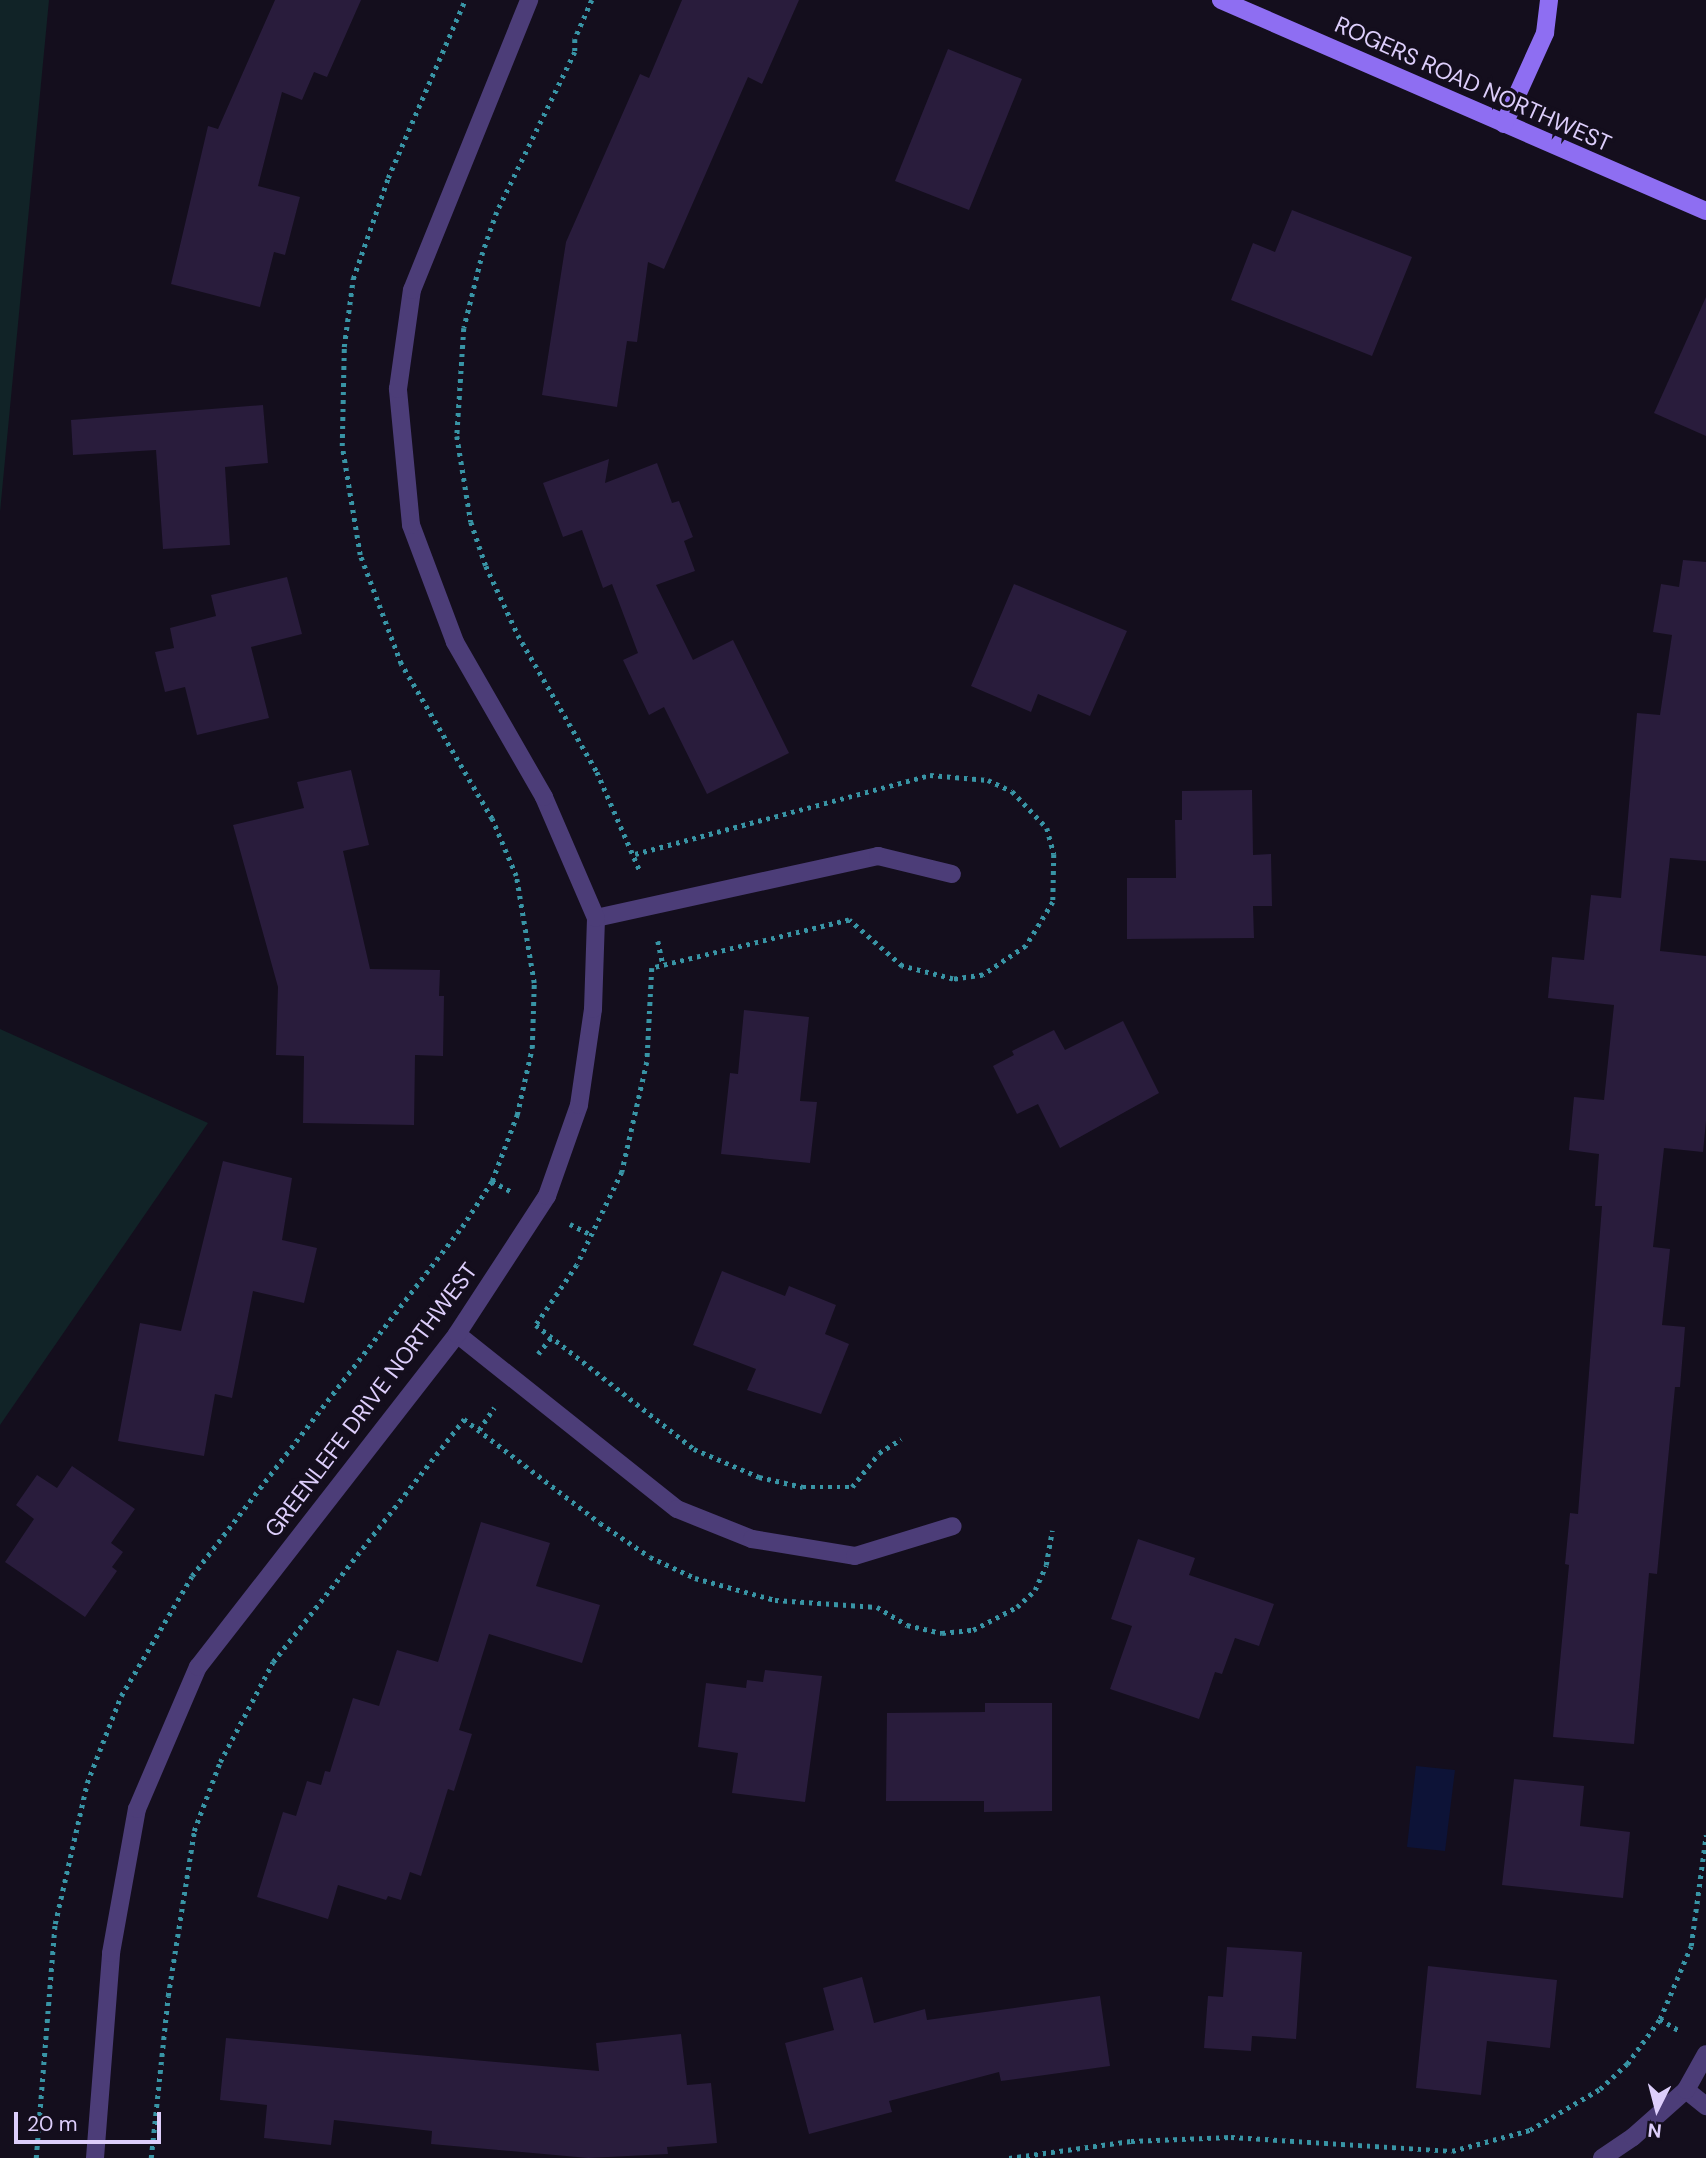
<!DOCTYPE html>
<style>
body{margin:0}
#map{position:relative;width:1706px;height:2158px;overflow:hidden;background:#140e1d;font-family:"DM Sans",sans-serif}
div>[style]{position:absolute}
.green>*{inset:0;background:#112327}
.water>*{inset:0;background:#0d1337}
.building>*{inset:0;background:#291c3c}
.path>*{height:4.5px;margin-top:-2.25px;transform-origin:0;background:repeating-linear-gradient(90deg,#3894a5 0 3.5px,transparent 0 8.5px)}
.street>*{height:18px;margin:-9px;padding:0 9px;transform-origin:9px;border-radius:9px;background:#4c3d78}
.secondary>*{height:18px;margin:-9px;padding:0 9px;transform-origin:9px;border-radius:9px;background:#8e6ef2}
span{translate:-50% -50%;white-space:nowrap;text-align:center;line-height:1.15;-webkit-text-stroke:7px #140e1d;paint-order:stroke}
.street-label{font-size:23px;color:#ddcefb}
.north{position:absolute;left:1622px;top:2074px;width:70px;height:70px;-webkit-text-stroke:5px #140e1d;paint-order:stroke;rotate:186deg;font-size:19px;font-weight:700;line-height:28px;text-align:center;color:#ddcefb}
.north::after{content:'';display:block;margin:auto;width:24px;height:32px;background:#ddcefb;clip-path:polygon(50% 0,100% 100%,50% 72%,0 100%)}
.scale{position:absolute;left:14px;top:2112px;width:147px;height:32px;box-sizing:border-box;border:4px solid #ddcefb;border-top:0;padding-left:9px;font-size:21px;line-height:24px;white-space:nowrap;color:#ddcefb;-webkit-text-stroke:5px #140e1d;paint-order:stroke}
</style>
<div id="map">
<div class="green">
<div style="clip-path:polygon(0 0,49px 0,0 512px)"></div>
<div style="clip-path:polygon(0 1029px,208px 1123px,0 1425px)"></div>
</div>
<div class="water">
<div style="clip-path:polygon(1416px 1766px,1455px 1770px,1445px 1851px,1407px 1847px)"></div>
</div>
<div class="building">
<div style="clip-path:polygon(275px 0,361px 0,327px 77px,314px 72px,302px 100px,282px 92px,258px 186px,300px 197px,285px 255px,274px 252px,260px 307px,171px 284px,208px 126px,218px 129px)"></div>
<div style="clip-path:polygon(682px 0,799px 0,762px 84px,748px 77px,664px 269px,648px 262px,637px 342px,627px 341px,617px 407px,542px 395px,566px 242px,640px 74px,649px 78px)"></div>
<div style="clip-path:polygon(948px 49px,1022px 79px,969px 210px,895px 181px)"></div>
<div style="clip-path:polygon(1292px 210px,1412px 257px,1372px 356px,1231px 300px,1253px 243px,1275px 252px)"></div>
<div style="clip-path:polygon(1706px 297px,1706px 436px,1654px 413px)"></div>
<div style="clip-path:polygon(263px 405px,268px 463px,225px 467px,230px 545px,163px 549px,156px 450px,73px 455px,71px 420px)"></div>
<div style="clip-path:polygon(609px 459px,605px 483px,657px 463px,672px 503px,679px 501px,693px 537px,684px 541px,695px 571px,656px 585px,693px 660px,733px 640px,789px 753px,707px 794px,664px 707px,649px 715px,623px 660px,638px 653px,612px 584px,603px 588px,582px 530px,563px 537px,543px 483px)"></div>
<div style="clip-path:polygon(1683px 560px,1706px 562px,1706px 861px,1670px 858px,1660px 951px,1706px 956px,1706px 1121px,1703px 1152px,1664px 1148px,1653px 1247px,1670px 1249px,1662px 1325px,1685px 1327px,1680px 1387px,1675px 1387px,1657px 1574px,1649px 1573px,1634px 1744px,1553px 1737px,1569px 1565px,1565px 1564px,1570px 1513px,1578px 1514px,1602px 1206px,1595px 1206px,1599px 1154px,1569px 1150px,1574px 1097px,1604px 1100px,1614px 1005px,1548px 998px,1552px 957px,1584px 960px,1591px 895px,1621px 898px,1637px 713px,1660px 715px,1672px 635px,1653px 632px,1661px 584px,1679px 587px)"></div>
<div style="clip-path:polygon(287px 577px,302px 634px,251px 647px,269px 718px,197px 735px,185px 687px,165px 692px,155px 652px,174px 648px,170px 628px,216px 616px,211px 595px)"></div>
<div style="clip-path:polygon(1014px 584px,1127px 631px,1090px 716px,1038px 694px,1031px 712px,971px 686px)"></div>
<div style="clip-path:polygon(351px 770px,369px 845px,343px 851px,370px 969px,440px 970px,439px 996px,444px 996px,443px 1056px,415px 1055px,414px 1125px,303px 1123px,304px 1056px,276px 1055px,278px 987px,233px 825px,304px 808px,297px 782px)"></div>
<div style="clip-path:polygon(1252px 790px,1253px 855px,1271px 854px,1272px 906px,1253px 906px,1254px 938px,1127px 939px,1127px 878px,1176px 878px,1175px 820px,1182px 820px,1182px 791px)"></div>
<div style="clip-path:polygon(744px 1010px,809px 1017px,800px 1101px,817px 1102px,810px 1163px,721px 1154px,730px 1073px,738px 1074px)"></div>
<div style="clip-path:polygon(1123px 1021px,1159px 1093px,1060px 1148px,1038px 1104px,1017px 1114px,993px 1066px,1014px 1055px,1012px 1051px,1054px 1030px,1065px 1050px)"></div>
<div style="clip-path:polygon(223px 1161px,292px 1178px,282px 1240px,317px 1248px,304px 1303px,253px 1291px,232px 1398px,215px 1394px,204px 1456px,118px 1441px,140px 1323px,181px 1331px)"></div>
<div style="clip-path:polygon(722px 1271px,785px 1296px,789px 1286px,836px 1305px,825px 1334px,849px 1344px,821px 1414px,747px 1390px,756px 1369px,693px 1345px)"></div>
<div style="clip-path:polygon(72px 1466px,135px 1509px,111px 1543px,123px 1552px,112px 1567px,117px 1571px,85px 1617px,5px 1562px,34px 1519px,16px 1505px,37px 1475px,57px 1488px)"></div>
<div style="clip-path:polygon(481px 1522px,550px 1543px,536px 1586px,600px 1605px,582px 1663px,489px 1634px,459px 1730px,472px 1734px,454px 1791px,448px 1789px,421px 1876px,410px 1872px,401px 1900px,388px 1896px,386px 1900px,338px 1885px,328px 1919px,257px 1897px,283px 1812px,296px 1816px,307px 1781px,321px 1785px,325px 1771px,330px 1772px,353px 1698px,379px 1706px,397px 1650px,438px 1662px)"></div>
<div style="clip-path:polygon(1138px 1539px,1195px 1558px,1189px 1575px,1274px 1604px,1259px 1646px,1235px 1638px,1222px 1674px,1215px 1672px,1199px 1719px,1110px 1689px,1132px 1626px,1111px 1619px)"></div>
<div style="clip-path:polygon(765px 1670px,822px 1676px,805px 1802px,732px 1793px,738px 1753px,698px 1747px,706px 1683px,746px 1688px,747px 1680px,763px 1682px)"></div>
<div style="clip-path:polygon(985px 1703px,1052px 1703px,1052px 1811px,984px 1812px,984px 1801px,886px 1801px,887px 1713px,985px 1712px)"></div>
<div style="clip-path:polygon(1514px 1779px,1584px 1786px,1580px 1826px,1630px 1832px,1623px 1898px,1502px 1885px)"></div>
<div style="clip-path:polygon(1227px 1947px,1302px 1952px,1296px 2039px,1252px 2036px,1251px 2051px,1204px 2048px,1208px 1996px,1223px 1997px)"></div>
<div style="clip-path:polygon(1428px 1966px,1557px 1980px,1550px 2048px,1487px 2041px,1481px 2095px,1416px 2088px)"></div>
<div style="clip-path:polygon(862px 1977px,874px 2023px,925px 2009px,927px 2020px,1100px 1996px,1110px 2066px,1001px 2081px,999px 2072px,889px 2101px,892px 2112px,809px 2134px,785px 2043px,834px 2030px,823px 1988px)"></div>
<div style="clip-path:polygon(681px 2034px,687px 2085px,711px 2083px,717px 2143px,667px 2147px,668px 2154px,588px 2158px,431px 2144px,432px 2131px,334px 2120px,331px 2145px,264px 2138px,267px 2105px,220px 2100px,226px 2038px,599px 2071px,596px 2043px)"></div>
</div>
<div class="path">
<div style="left:592px;top:0;width:43px;rotate:113.6deg"></div>
<div style="left:575px;top:39px;width:13px;rotate:90deg"></div>
<div style="left:575px;top:52px;width:178px;rotate:116deg"></div>
<div style="left:497px;top:212px;width:42px;rotate:109.3deg"></div>
<div style="left:483px;top:252px;width:78px;rotate:104deg"></div>
<div style="left:464px;top:328px;width:108px;rotate:93.7deg"></div>
<div style="left:457px;top:436px;width:87px;rotate:80.8deg"></div>
<div style="left:471px;top:522px;width:46px;rotate:71.2deg"></div>
<div style="left:486px;top:566px;width:76px;rotate:65.1deg"></div>
<div style="left:518px;top:635px;width:158px;rotate:60deg"></div>
<div style="left:597px;top:772px;width:110px;rotate:66.5deg"></div>
<div style="left:635px;top:854px;width:305px;rotate:-15deg"></div>
<div style="left:930px;top:775px;width:58px;rotate:4.9deg"></div>
<div style="left:988px;top:780px;width:26px;rotate:25deg"></div>
<div style="left:1012px;top:791px;width:51px;rotate:46.6deg"></div>
<div style="left:1047px;top:828px;width:27px;rotate:75deg"></div>
<div style="left:1054px;top:854px;width:48px;rotate:91.2deg"></div>
<div style="left:1053px;top:902px;width:52px;rotate:121.5deg"></div>
<div style="left:1026px;top:946px;width:52px;rotate:146deg"></div>
<div style="left:983px;top:975px;width:30px;rotate:172deg"></div>
<div style="left:953px;top:979px;width:53px;rotate:-165.7deg"></div>
<div style="left:902px;top:966px;width:70px;rotate:-139deg"></div>
<div style="left:849px;top:920px;width:203px;rotate:166.3deg"></div>
<div style="left:652px;top:968px;width:94px;rotate:93deg"></div>
<div style="left:647px;top:1062px;width:113px;rotate:102.8deg"></div>
<div style="left:622px;top:1172px;width:103px;rotate:115.8deg"></div>
<div style="left:577px;top:1265px;width:73px;rotate:124.3deg"></div>
<div style="left:536px;top:1325px;width:201px;rotate:38.1deg"></div>
<div style="left:694px;top:1449px;width:71px;rotate:23.3deg"></div>
<div style="left:759px;top:1477px;width:45px;rotate:12.8deg"></div>
<div style="left:803px;top:1487px;width:49px"></div>
<div style="left:852px;top:1487px;width:43px;rotate:-51.5deg"></div>
<div style="left:879px;top:1453px;width:26px;rotate:-32deg"></div>
<div style="left:658px;top:941px;width:25px;rotate:78deg"></div>
<div style="left:492px;top:1181px;width:21px;rotate:29deg"></div>
<div style="left:570px;top:1224px;width:25px;rotate:27deg"></div>
<div style="left:538px;top:1354px;width:23px;rotate:-52deg"></div>
<div style="left:479px;top:1430px;width:27px;rotate:-56deg"></div>
<div style="left:1660px;top:2019px;width:21px;rotate:31deg"></div>
<div style="left:36px;top:2158px;width:235px;rotate:-85.4deg"></div>
<div style="left:55px;top:1924px;width:145px;rotate:-77.2deg"></div>
<div style="left:87px;top:1783px;width:93px;rotate:-68.7deg"></div>
<div style="left:121px;top:1696px;width:139px;rotate:-59.4deg"></div>
<div style="left:192px;top:1576px;width:441px;rotate:-52.3deg"></div>
<div style="left:462px;top:1227px;width:55px;rotate:-56.9deg"></div>
<div style="left:492px;top:1181px;width:71px;rotate:-69.3deg"></div>
<div style="left:517px;top:1115px;width:69px;rotate:-77.4deg"></div>
<div style="left:532px;top:1048px;width:65px;rotate:-88.2deg"></div>
<div style="left:534px;top:983px;width:109px;rotate:-99.5deg"></div>
<div style="left:516px;top:876px;width:62px;rotate:-112.8deg"></div>
<div style="left:492px;top:819px;width:180px;rotate:-120.4deg"></div>
<div style="left:401px;top:664px;width:116px;rotate:-110.6deg"></div>
<div style="left:360px;top:555px;width:110px;rotate:-99.4deg"></div>
<div style="left:342px;top:446px;width:99px;rotate:-88.8deg"></div>
<div style="left:344px;top:347px;width:69px;rotate:-82.5deg"></div>
<div style="left:353px;top:279px;width:107px;rotate:-70.9deg"></div>
<div style="left:388px;top:178px;width:194px;rotate:-66.6deg"></div>
<div style="left:151px;top:2158px;width:163px;rotate:-84deg"></div>
<div style="left:168px;top:1996px;width:167px;rotate:-81deg"></div>
<div style="left:194px;top:1831px;width:74px;rotate:-69.4deg"></div>
<div style="left:220px;top:1762px;width:113px;rotate:-62.1deg"></div>
<div style="left:273px;top:1662px;width:309px;rotate:-51.8deg"></div>
<div style="left:464px;top:1419px;width:171px;rotate:37.4deg"></div>
<div style="left:600px;top:1523px;width:60px;rotate:34.2deg"></div>
<div style="left:650px;top:1557px;width:50px;rotate:25deg"></div>
<div style="left:695px;top:1578px;width:83px;rotate:15.4deg"></div>
<div style="left:775px;top:1600px;width:102px;rotate:3.9deg"></div>
<div style="left:877px;top:1607px;width:35px;rotate:31deg"></div>
<div style="left:907px;top:1625px;width:36px;rotate:13deg"></div>
<div style="left:942px;top:1633px;width:31px;rotate:-6deg"></div>
<div style="left:973px;top:1630px;width:50px;rotate:-27.6deg"></div>
<div style="left:1017px;top:1607px;width:25px;rotate:-43deg"></div>
<div style="left:1035px;top:1590px;width:27px;rotate:-66deg"></div>
<div style="left:1046px;top:1565px;width:35px;rotate:-80deg"></div>
<div style="left:1009px;top:2158px;width:123px;rotate:-7.9deg"></div>
<div style="left:1131px;top:2141px;width:100px;rotate:-2.3deg"></div>
<div style="left:1231px;top:2137px;width:221px;rotate:3.6deg"></div>
<div style="left:1452px;top:2151px;width:81px;rotate:-15.1deg"></div>
<div style="left:1530px;top:2130px;width:81px;rotate:-30.4deg"></div>
<div style="left:1600px;top:2089px;width:37px;rotate:-43deg"></div>
<div style="left:1627px;top:2064px;width:56px;rotate:-53.7deg"></div>
<div style="left:1660px;top:2019px;width:79px;rotate:-67deg"></div>
<div style="left:1691px;top:1946px;width:112px;rotate:-82.3deg"></div>
</div>
<div class="street">
<div style="left:596px;top:918px;width:289px;rotate:-12.4deg"></div>
<div style="left:878px;top:856px;width:76px;rotate:13.7deg"></div>
<div style="left:457px;top:1334px;width:281px;rotate:38.5deg"></div>
<div style="left:677px;top:1509px;width:81px;rotate:21.8deg"></div>
<div style="left:752px;top:1539px;width:104px;rotate:9.4deg"></div>
<div style="left:855px;top:1556px;width:102px;rotate:-17deg"></div>
<div style="left:1686px;top:2090px;width:26px;rotate:39deg"></div>
<div style="left:95px;top:2158px;width:206px;rotate:-85.5deg"></div>
<div style="left:111px;top:1953px;width:146px;rotate:-79.8deg"></div>
<div style="left:137px;top:1809px;width:155px;rotate:-66.8deg"></div>
<div style="left:198px;top:1667px;width:422px;rotate:-52.1deg"></div>
<div style="left:457px;top:1334px;width:165px;rotate:-56.9deg"></div>
<div style="left:547px;top:1196px;width:96px;rotate:-70.6deg"></div>
<div style="left:579px;top:1105px;width:97px;rotate:-81.7deg"></div>
<div style="left:593px;top:1009px;width:91px;rotate:-88.1deg"></div>
<div style="left:596px;top:918px;width:132px;rotate:-113.3deg"></div>
<div style="left:544px;top:797px;width:179px;rotate:-119.9deg"></div>
<div style="left:455px;top:642px;width:125px;rotate:-110.6deg"></div>
<div style="left:411px;top:525px;width:137px;rotate:-95.5deg"></div>
<div style="left:398px;top:389px;width:100px;rotate:-82deg"></div>
<div style="left:412px;top:290px;width:313px;rotate:-68deg"></div>
<div style="left:1602px;top:2158px;width:37px;rotate:-34deg"></div>
<div style="left:1633px;top:2137px;width:71px;rotate:-41.6deg"></div>
<div style="left:1686px;top:2090px;width:41px;rotate:-60.9deg"></div>
</div>
<div class="secondary">
<div style="left:1221px;top:0;width:529px;rotate:23.51deg"></div>
<div style="left:1504px;top:124px;width:100px;rotate:-65.7deg"></div>
<div style="left:1545px;top:33px;width:33px;rotate:-83deg"></div>
</div>
<div class="street-label">
<span style="left:1473px;top:84px;rotate:24deg">ROGERS ROAD NORTHWEST</span>
<span style="left:371px;top:1400px;rotate:-53deg">GREENLEFE DRIVE NORTHWEST</span>
</div>
<div class="north">N</div>
<div class="scale">20 m</div>
</div>
